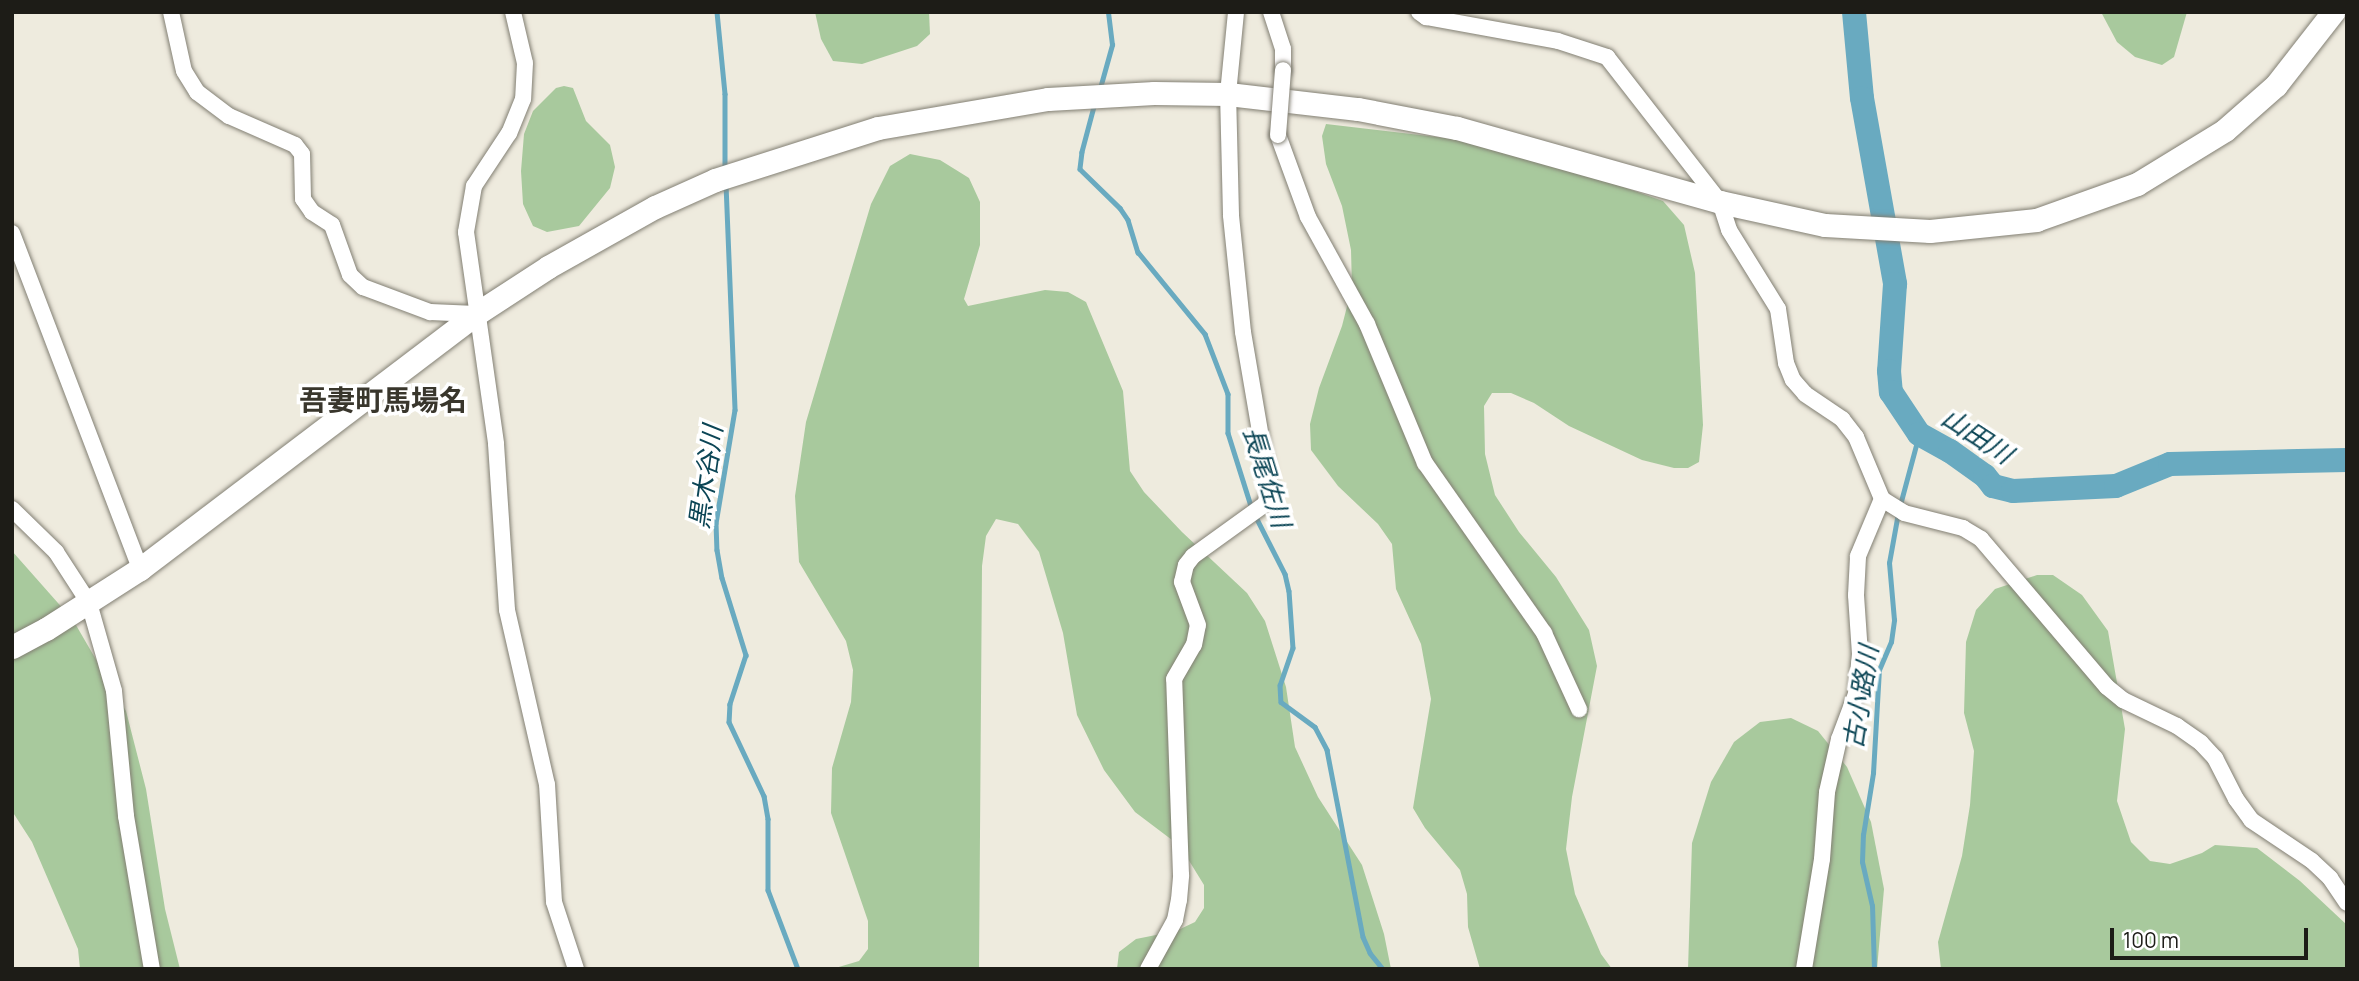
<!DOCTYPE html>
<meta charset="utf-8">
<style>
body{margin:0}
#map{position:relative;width:2359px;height:981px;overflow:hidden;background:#eeebde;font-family:Manrope,"Noto Sans JP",sans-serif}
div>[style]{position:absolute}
.green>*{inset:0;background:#a8c99d}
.stream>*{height:4.5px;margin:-2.25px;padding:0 2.25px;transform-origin:2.25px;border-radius:2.25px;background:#69aac0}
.river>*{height:24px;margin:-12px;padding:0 12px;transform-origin:12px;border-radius:12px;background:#69aac0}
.roads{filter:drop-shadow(0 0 2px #827f73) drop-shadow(0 0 2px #827f73)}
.street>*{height:16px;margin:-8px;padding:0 8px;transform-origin:8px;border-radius:8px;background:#fff}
.secondary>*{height:23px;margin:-11.5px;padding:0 11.5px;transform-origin:11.5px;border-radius:11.5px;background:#fff}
.bridges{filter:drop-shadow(0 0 2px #827f73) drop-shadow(0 0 2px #827f73)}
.street-bridge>*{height:16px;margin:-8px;padding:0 8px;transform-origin:8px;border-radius:8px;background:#fff}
span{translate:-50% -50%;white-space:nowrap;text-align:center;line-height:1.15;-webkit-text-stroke:7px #fff;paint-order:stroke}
.water-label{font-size:26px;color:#0b4555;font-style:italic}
.quarter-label{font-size:28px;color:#39362c;font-weight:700}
.frame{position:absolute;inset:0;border:14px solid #1d1c17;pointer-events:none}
.scale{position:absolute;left:2110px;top:928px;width:198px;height:32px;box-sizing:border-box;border:4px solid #1d1c17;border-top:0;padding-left:9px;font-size:21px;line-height:24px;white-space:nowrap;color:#1d1c17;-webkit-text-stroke:5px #fff;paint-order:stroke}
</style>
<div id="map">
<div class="green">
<div style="clip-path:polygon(815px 12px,929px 12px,930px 34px,917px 46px,862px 64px,833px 61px,821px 39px)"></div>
<div style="clip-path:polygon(2101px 12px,2187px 12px,2174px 57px,2162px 65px,2135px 57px,2117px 42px)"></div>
<div style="clip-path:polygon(564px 86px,573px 88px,586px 121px,610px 145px,615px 167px,610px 188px,579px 226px,547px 232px,533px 226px,523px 204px,521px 171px,524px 134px,533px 111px,556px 88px)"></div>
<div style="clip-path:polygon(1326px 124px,1454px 139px,1595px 177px,1663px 201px,1684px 225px,1695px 273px,1703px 425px,1699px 462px,1688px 468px,1674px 468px,1642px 460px,1569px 426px,1534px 403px,1511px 393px,1492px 393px,1484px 406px,1485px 454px,1495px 495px,1519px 532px,1556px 577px,1589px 630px,1597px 666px,1572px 797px,1566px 849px,1575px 894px,1601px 954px,1612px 969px,1480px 969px,1468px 927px,1467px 894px,1460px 870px,1425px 828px,1413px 808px,1431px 699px,1421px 644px,1396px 589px,1392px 544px,1378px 524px,1338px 486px,1311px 450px,1310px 424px,1319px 388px,1342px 326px,1352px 287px,1351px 250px,1342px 206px,1326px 164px,1322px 136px)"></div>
<div style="clip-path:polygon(910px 154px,940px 160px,969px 178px,980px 202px,980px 245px,964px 299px,968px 306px,1045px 290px,1068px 292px,1086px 302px,1123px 391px,1130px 471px,1144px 492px,1182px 532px,1247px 593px,1265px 621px,1286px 687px,1295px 747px,1318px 797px,1362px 865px,1384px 934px,1391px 969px,1117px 969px,1119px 952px,1136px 939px,1176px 931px,1195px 922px,1204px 908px,1204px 885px,1180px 846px,1135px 812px,1104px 770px,1077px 715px,1063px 633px,1039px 552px,1018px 524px,996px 519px,986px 536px,982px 566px,979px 969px,832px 969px,859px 961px,868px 949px,868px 921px,831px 813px,832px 768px,851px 702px,853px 670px,846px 641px,799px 562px,795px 496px,806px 422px,871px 204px,890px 166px)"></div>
<div style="clip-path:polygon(12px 551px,73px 620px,126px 711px,146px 789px,165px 909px,180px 969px,80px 969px,78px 949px,32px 842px,12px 811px)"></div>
<div style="clip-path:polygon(2037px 575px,2053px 575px,2082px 595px,2108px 631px,2125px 729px,2117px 801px,2131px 842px,2150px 861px,2170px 864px,2202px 853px,2215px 845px,2257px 848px,2300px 881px,2347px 925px,2347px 969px,1941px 969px,1938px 942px,1962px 856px,1970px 805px,1974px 751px,1964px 713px,1966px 642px,1976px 610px,1995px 589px)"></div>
<div style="clip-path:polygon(1791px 718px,1818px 731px,1847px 767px,1871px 822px,1884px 889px,1877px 969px,1688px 969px,1692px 843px,1711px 782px,1734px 742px,1760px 722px)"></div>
</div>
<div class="stream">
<div style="left:717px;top:12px;width:82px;rotate:84.4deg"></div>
<div style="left:725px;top:94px;width:74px;rotate:90deg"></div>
<div style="left:1100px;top:88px;width:45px;rotate:-74.4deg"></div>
<div style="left:1112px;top:45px;width:33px;rotate:-97deg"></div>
<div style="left:1095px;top:103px;width:51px;rotate:104.9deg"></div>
<div style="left:1082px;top:152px;width:17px;rotate:97deg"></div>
<div style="left:1080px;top:169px;width:56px;rotate:44.3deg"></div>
<div style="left:1120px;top:208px;width:14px;rotate:56deg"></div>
<div style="left:1128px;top:220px;width:34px;rotate:73deg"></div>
<div style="left:1138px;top:252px;width:106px;rotate:50.7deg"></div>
<div style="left:1205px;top:334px;width:64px;rotate:69deg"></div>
<div style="left:1228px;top:394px;width:39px;rotate:90deg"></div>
<div style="left:1228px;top:433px;width:80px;rotate:72.5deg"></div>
<div style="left:726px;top:184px;width:226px;rotate:87.7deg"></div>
<div style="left:735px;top:410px;width:115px;rotate:99.5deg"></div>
<div style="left:716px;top:523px;width:27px;rotate:88deg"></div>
<div style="left:717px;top:550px;width:28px;rotate:80deg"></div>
<div style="left:722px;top:578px;width:81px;rotate:72.7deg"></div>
<div style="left:746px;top:655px;width:52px;rotate:108.1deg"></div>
<div style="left:730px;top:704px;width:18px;rotate:93deg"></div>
<div style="left:729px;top:722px;width:82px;rotate:64.7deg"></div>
<div style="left:764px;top:796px;width:23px;rotate:80deg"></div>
<div style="left:768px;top:819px;width:71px;rotate:90deg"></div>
<div style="left:768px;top:890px;width:85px;rotate:69.2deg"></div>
<div style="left:1900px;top:505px;width:73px;rotate:-75deg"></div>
<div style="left:1256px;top:517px;width:64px;rotate:63deg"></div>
<div style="left:1285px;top:574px;width:17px;rotate:77deg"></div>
<div style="left:1289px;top:591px;width:57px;rotate:86deg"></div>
<div style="left:1293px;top:648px;width:39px;rotate:109deg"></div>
<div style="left:1280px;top:685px;width:17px;rotate:87deg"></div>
<div style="left:1281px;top:702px;width:42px;rotate:36.3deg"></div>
<div style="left:1315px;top:727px;width:26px;rotate:62deg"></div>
<div style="left:1327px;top:750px;width:190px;rotate:79.1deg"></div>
<div style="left:1363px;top:937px;width:17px;rotate:66deg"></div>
<div style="left:1370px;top:953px;width:21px;rotate:51deg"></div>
<div style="left:1874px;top:969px;width:63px;rotate:-91.8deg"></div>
<div style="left:1872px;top:906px;width:45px;rotate:-102.8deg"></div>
<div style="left:1862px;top:862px;width:27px;rotate:-88deg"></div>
<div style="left:1863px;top:835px;width:63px;rotate:-80.8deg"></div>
<div style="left:1873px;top:773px;width:103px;rotate:-86.7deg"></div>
<div style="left:1879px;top:670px;width:30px;rotate:-67deg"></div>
<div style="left:1891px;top:642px;width:22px;rotate:-82deg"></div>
<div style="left:1894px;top:620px;width:57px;rotate:-95deg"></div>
<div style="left:1889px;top:563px;width:51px;rotate:-79.8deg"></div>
</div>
<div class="river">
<div style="left:1854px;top:12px;width:86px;rotate:84.7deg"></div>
<div style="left:1862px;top:98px;width:189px;rotate:79.9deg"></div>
<div style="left:1895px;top:284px;width:87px;rotate:93.9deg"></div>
<div style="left:1889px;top:371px;width:21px;rotate:85deg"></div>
<div style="left:1891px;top:392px;width:50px;rotate:56.3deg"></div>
<div style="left:1919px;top:434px;width:35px;rotate:29deg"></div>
<div style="left:1950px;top:451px;width:43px;rotate:35.5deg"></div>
<div style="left:1985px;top:476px;width:13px;rotate:51deg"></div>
<div style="left:1993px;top:486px;width:21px;rotate:14deg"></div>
<div style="left:2013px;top:491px;width:103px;rotate:-2.8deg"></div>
<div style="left:2116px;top:486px;width:58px;rotate:-22.2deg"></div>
<div style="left:2170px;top:464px;width:177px;rotate:-1.3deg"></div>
</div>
<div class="roads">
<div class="street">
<div style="left:171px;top:12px;width:60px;rotate:77.6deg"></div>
<div style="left:184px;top:71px;width:25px;rotate:58deg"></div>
<div style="left:197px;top:92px;width:40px;rotate:37deg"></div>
<div style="left:229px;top:116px;width:72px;rotate:23.7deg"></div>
<div style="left:295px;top:145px;width:11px;rotate:52deg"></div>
<div style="left:302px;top:154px;width:45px;rotate:88.7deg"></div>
<div style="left:303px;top:199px;width:16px;rotate:55deg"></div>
<div style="left:312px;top:212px;width:24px;rotate:33deg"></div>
<div style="left:332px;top:225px;width:53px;rotate:70.2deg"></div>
<div style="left:350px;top:275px;width:18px;rotate:43deg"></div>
<div style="left:363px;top:287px;width:72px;rotate:20.5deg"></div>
<div style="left:430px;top:312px;width:46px;rotate:2.5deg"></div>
<div style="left:513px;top:12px;width:52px;rotate:76.8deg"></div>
<div style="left:525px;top:63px;width:36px;rotate:93deg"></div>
<div style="left:523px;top:99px;width:37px;rotate:112deg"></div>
<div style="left:509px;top:133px;width:64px;rotate:123.4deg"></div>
<div style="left:474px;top:186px;width:47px;rotate:99.9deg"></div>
<div style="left:466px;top:232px;width:214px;rotate:81.9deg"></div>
<div style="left:496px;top:444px;width:166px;rotate:86.2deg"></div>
<div style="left:507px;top:610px;width:179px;rotate:77.1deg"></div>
<div style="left:547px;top:784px;width:118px;rotate:86.6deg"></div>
<div style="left:554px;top:902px;width:71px;rotate:71.8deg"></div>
<div style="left:1271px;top:12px;width:39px;rotate:72deg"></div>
<div style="left:1283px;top:49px;width:21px;rotate:90deg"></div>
<div style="left:1419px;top:12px;width:9px;rotate:36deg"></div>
<div style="left:1426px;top:17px;width:134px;rotate:10.3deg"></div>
<div style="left:1558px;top:41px;width:52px;rotate:18.1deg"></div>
<div style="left:1607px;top:57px;width:184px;rotate:52.1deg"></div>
<div style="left:1720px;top:202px;width:29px;rotate:72deg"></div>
<div style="left:1729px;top:230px;width:93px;rotate:58.2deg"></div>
<div style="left:1778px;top:309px;width:55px;rotate:81.6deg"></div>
<div style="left:1786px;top:363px;width:18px;rotate:68deg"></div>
<div style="left:1793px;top:380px;width:18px;rotate:49deg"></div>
<div style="left:1805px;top:394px;width:45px;rotate:34deg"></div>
<div style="left:1842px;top:419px;width:23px;rotate:52deg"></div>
<div style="left:1856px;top:437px;width:67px;rotate:67.2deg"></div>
<div style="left:1882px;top:499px;width:26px;rotate:32deg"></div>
<div style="left:1904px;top:513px;width:61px;rotate:14.3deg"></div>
<div style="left:1963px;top:528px;width:21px;rotate:31deg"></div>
<div style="left:1981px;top:539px;width:194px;rotate:49.6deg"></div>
<div style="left:2107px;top:687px;width:21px;rotate:39deg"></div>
<div style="left:2123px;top:700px;width:60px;rotate:25.7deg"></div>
<div style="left:2177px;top:726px;width:29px;rotate:35deg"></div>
<div style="left:2201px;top:743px;width:21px;rotate:47deg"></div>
<div style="left:2215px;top:758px;width:46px;rotate:62.9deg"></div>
<div style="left:2236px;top:799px;width:26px;rotate:54deg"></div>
<div style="left:2251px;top:820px;width:73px;rotate:33.9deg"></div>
<div style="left:2312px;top:861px;width:25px;rotate:43deg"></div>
<div style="left:2330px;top:878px;width:30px;rotate:56deg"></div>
<div style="left:1278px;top:135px;width:87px;rotate:69.9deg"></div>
<div style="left:1308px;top:217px;width:122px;rotate:61.1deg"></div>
<div style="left:1367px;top:324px;width:151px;rotate:67.4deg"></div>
<div style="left:1425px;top:463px;width:208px;rotate:55deg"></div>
<div style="left:1544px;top:633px;width:84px;rotate:65.3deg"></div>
<div style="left:12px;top:233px;width:360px;rotate:69.1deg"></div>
<div style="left:12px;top:509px;width:62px;rotate:44.3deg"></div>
<div style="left:56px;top:552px;width:61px;rotate:57.1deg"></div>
<div style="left:89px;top:603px;width:91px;rotate:74.1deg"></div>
<div style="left:114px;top:691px;width:126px;rotate:84.5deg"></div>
<div style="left:126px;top:816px;width:155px;rotate:80.4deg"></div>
<div style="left:1148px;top:969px;width:56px;rotate:-61.1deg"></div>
<div style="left:1175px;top:920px;width:20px;rotate:-79deg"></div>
<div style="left:1179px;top:900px;width:25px;rotate:-85deg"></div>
<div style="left:1181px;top:875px;width:196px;rotate:-92deg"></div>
<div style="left:1174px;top:679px;width:39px;rotate:-60deg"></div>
<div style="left:1194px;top:645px;width:20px;rotate:-79deg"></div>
<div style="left:1198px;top:625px;width:46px;rotate:-110.4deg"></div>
<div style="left:1182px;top:582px;width:17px;rotate:-77deg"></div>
<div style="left:1186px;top:565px;width:11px;rotate:-52deg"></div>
<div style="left:1193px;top:556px;width:89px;rotate:-35.8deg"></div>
<div style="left:1265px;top:504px;width:15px;rotate:-70deg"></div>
<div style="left:1270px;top:490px;width:160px;rotate:-99.7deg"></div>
<div style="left:1243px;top:332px;width:118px;rotate:-95.9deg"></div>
<div style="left:1231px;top:215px;width:121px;rotate:-91.4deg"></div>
<div style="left:1228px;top:94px;width:82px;rotate:-84.4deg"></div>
<div style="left:1804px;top:969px;width:111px;rotate:-80.7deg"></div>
<div style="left:1822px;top:859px;width:67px;rotate:-85.7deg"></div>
<div style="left:1827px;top:792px;width:54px;rotate:-77.2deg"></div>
<div style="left:1839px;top:739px;width:48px;rotate:-69.3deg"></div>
<div style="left:1856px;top:694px;width:40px;rotate:-84.3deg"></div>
<div style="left:1860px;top:654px;width:59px;rotate:-93.9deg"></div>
<div style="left:1856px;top:595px;width:39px;rotate:-87deg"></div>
<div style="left:1858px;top:556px;width:62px;rotate:-67.2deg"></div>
</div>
<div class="secondary">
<div style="left:12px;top:647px;width:38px;rotate:-28deg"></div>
<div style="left:46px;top:629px;width:112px;rotate:-32.6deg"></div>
<div style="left:140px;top:569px;width:422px;rotate:-37.2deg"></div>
<div style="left:476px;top:314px;width:86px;rotate:-33.1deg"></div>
<div style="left:548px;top:267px;width:123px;rotate:-29.3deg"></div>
<div style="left:655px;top:207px;width:66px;rotate:-24.2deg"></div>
<div style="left:715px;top:180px;width:171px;rotate:-17.7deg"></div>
<div style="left:878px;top:128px;width:172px;rotate:-9.7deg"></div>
<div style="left:1048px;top:99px;width:106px;rotate:-3.2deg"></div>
<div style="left:1154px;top:93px;width:74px;rotate:0.8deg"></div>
<div style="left:1228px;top:94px;width:131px;rotate:6.6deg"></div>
<div style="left:1358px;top:109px;width:101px;rotate:10.9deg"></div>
<div style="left:1457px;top:128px;width:273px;rotate:15.7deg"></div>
<div style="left:1720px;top:202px;width:107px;rotate:12.4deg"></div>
<div style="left:1825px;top:225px;width:105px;rotate:3.3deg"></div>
<div style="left:1930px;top:231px;width:107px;rotate:-5.9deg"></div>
<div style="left:2036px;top:220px;width:107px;rotate:-19.6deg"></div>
<div style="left:2137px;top:184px;width:103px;rotate:-31.5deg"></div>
<div style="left:2225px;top:130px;width:68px;rotate:-41.4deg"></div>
<div style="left:2276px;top:85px;width:93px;rotate:-52deg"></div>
</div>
</div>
<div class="bridges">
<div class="street-bridge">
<div style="left:1278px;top:135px;width:65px;rotate:-85.6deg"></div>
</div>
</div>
<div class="water-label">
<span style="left:1977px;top:436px;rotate:33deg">山田川</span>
<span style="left:706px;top:477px;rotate:-82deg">黒木谷川</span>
<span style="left:1267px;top:477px;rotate:73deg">長尾佐川</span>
<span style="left:1861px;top:697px;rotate:-81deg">古小路川</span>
</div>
<div class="quarter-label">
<span style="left:383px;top:399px">吾妻町馬場名</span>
</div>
<div class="frame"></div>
<div class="scale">100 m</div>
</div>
